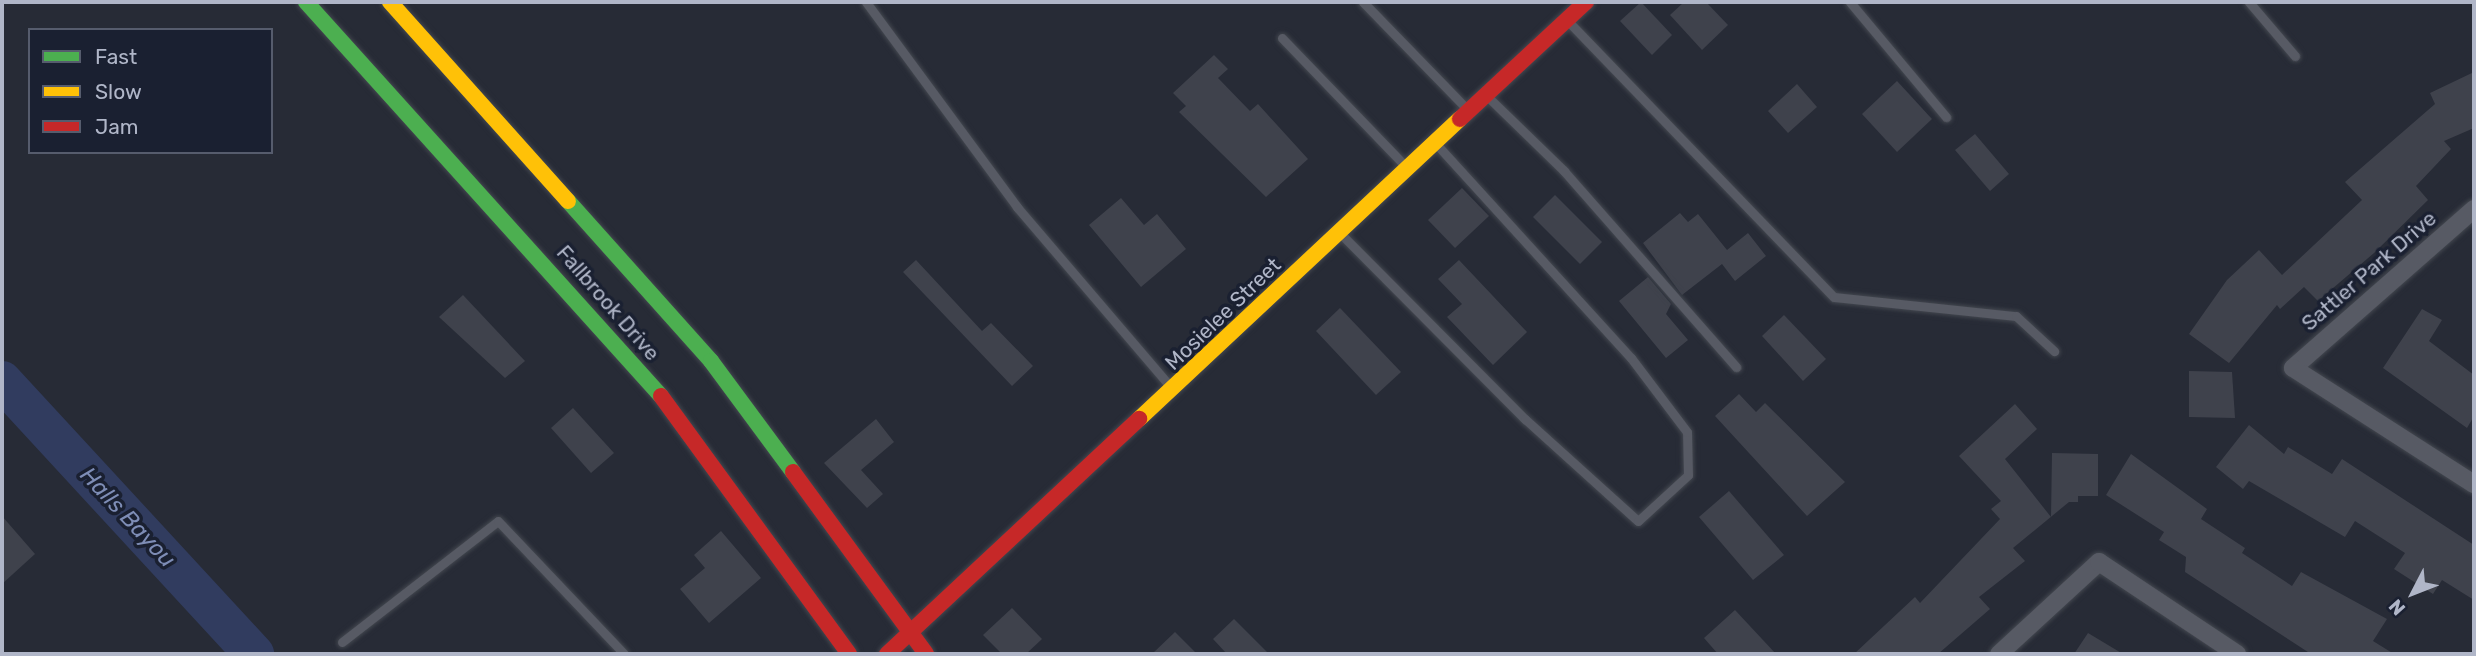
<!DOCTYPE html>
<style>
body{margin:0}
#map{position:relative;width:2476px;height:656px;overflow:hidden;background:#272b36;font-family:Rubik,sans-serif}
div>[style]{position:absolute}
.river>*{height:40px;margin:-20px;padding:0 20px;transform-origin:20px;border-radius:20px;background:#313c5f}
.building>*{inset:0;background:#3f424c}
.roads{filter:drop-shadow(0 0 2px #43474f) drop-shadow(0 0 2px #43474f)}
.lane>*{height:9px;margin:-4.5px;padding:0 4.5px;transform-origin:4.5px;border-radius:4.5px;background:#575a64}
.street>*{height:18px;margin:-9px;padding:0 9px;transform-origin:9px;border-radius:9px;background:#575a64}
.fast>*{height:16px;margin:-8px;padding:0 8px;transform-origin:8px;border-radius:8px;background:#4caf50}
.slow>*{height:16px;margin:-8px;padding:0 8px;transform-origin:8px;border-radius:8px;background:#ffc107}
.jam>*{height:16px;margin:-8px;padding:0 8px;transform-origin:8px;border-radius:8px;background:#c62828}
span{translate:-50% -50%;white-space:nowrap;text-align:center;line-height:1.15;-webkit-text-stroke:7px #1a2031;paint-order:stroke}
.street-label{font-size:21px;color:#b0b6c8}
.water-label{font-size:23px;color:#7e8db6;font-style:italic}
.frame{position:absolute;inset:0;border:4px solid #b0b6c8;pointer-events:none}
.legend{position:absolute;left:28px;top:28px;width:245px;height:126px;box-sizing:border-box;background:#1a2031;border:2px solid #565c6d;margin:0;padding:9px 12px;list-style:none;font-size:21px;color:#b0b6c8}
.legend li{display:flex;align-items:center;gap:14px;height:35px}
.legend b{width:35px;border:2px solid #565c6d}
.north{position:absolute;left:2378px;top:558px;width:70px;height:70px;-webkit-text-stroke:5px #1a2031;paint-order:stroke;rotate:228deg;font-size:19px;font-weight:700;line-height:28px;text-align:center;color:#b0b6c8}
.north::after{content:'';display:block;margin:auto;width:24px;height:32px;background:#b0b6c8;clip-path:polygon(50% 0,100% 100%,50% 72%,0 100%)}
</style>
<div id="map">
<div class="river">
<div style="left:2px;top:381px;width:372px;rotate:47.3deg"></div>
</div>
<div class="building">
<div style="clip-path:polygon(1641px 2px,1672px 35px,1652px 55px,1620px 21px)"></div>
<div style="clip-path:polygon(1684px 2px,1706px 2px,1728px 25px,1702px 50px,1670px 15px)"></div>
<div style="clip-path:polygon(1214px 55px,1228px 69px,1218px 78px,1250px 111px,1258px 104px,1308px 159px,1266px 197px,1179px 112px,1186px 106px,1173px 93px)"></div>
<div style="clip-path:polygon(2474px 72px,2474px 128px,2444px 141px,2451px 149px,2416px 186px,2428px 200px,2374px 253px,2318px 301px,2304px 287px,2280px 309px,2277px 305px,2229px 363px,2189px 334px,2227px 280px,2259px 250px,2282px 275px,2362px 200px,2345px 182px,2435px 104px,2430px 93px)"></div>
<div style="clip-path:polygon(1897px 81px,1932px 119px,1897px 152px,1862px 114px)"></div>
<div style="clip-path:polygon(1797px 84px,1817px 107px,1788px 133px,1768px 111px)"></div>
<div style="clip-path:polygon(1975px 134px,2009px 174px,1990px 191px,1955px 150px)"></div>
<div style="clip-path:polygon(1462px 188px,1489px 216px,1455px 248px,1428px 220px)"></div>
<div style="clip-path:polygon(1555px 195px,1602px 242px,1580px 264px,1533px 217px)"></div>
<div style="clip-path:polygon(1121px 198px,1144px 225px,1157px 214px,1186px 249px,1141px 287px,1089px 225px)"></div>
<div style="clip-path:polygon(1680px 213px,1688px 222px,1698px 214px,1727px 250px,1748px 233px,1766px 256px,1735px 281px,1722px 264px,1682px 295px,1643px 243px)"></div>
<div style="clip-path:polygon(916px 260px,982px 331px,991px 323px,1033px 366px,1012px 386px,903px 272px)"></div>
<div style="clip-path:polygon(1459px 260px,1527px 332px,1493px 365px,1447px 317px,1462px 304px,1438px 279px)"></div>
<div style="clip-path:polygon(1648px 277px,1671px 304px,1666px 314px,1688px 340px,1666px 358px,1619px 301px)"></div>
<div style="clip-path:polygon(463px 295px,525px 361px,505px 378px,439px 317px)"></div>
<div style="clip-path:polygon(1340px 308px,1401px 372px,1376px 395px,1316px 331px)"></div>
<div style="clip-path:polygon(2422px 309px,2442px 320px,2429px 341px,2474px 375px,2474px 416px,2467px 428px,2383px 368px)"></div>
<div style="clip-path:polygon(1784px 315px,1826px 359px,1803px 381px,1762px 336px)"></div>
<div style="clip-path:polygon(2189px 371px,2232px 372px,2235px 418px,2189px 417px)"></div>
<div style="clip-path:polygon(1739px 394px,1756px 412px,1765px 403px,1845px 482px,1807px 516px,1715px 416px)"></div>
<div style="clip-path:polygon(2015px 404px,2037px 429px,2005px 459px,2051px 517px,2052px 453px,2098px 454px,2098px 496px,2078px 496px,2078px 502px,2069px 502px,2013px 548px,2025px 561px,1979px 597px,1990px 609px,1938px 654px,1854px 654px,1915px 597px,1920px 603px,2000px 519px,1991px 509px,2001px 501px,1959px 456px)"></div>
<div style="clip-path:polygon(573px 408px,614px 453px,591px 473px,551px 428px)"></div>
<div style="clip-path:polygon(876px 419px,894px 442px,861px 470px,883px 494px,867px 508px,824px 463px)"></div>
<div style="clip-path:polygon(2249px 425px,2284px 454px,2288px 447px,2332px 474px,2342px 459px,2474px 545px,2474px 600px,2442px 580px,2433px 594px,2394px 569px,2405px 553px,2355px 521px,2345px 537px,2249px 481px,2243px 489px,2216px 467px)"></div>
<div style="clip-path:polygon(2131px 454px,2207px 509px,2201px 519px,2245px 548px,2242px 553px,2292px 586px,2301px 572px,2387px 619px,2373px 641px,2394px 654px,2311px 654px,2185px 572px,2186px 557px,2159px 540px,2164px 532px,2106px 495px)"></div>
<div style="clip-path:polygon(1729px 491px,1784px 555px,1753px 580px,1699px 517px)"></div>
<div style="clip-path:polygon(2px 516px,35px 554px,2px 584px)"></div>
<div style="clip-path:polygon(721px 531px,761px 578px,709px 623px,680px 589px,705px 568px,694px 555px)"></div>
<div style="clip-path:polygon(1012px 608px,1042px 639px,1026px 654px,1002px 654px,983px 635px)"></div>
<div style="clip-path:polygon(1735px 610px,1776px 654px,1718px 654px,1704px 638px)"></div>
<div style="clip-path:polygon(1234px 619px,1269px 654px,1227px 654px,1213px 639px)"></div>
<div style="clip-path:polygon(1175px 632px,1197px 654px,1152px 654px)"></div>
<div style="clip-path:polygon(2088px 633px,2123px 654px,2074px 654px)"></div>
</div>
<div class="roads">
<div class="lane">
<div style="left:866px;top:2px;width:255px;rotate:53.6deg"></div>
<div style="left:1017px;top:207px;width:235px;rotate:49.5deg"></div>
<div style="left:1363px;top:2px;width:149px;rotate:45.8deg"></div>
<div style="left:1850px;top:2px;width:150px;rotate:50.1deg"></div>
<div style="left:2249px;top:2px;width:71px;rotate:49.6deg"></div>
<div style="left:1568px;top:21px;width:383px;rotate:46.1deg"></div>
<div style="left:1834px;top:297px;width:183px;rotate:6deg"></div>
<div style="left:2016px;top:316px;width:52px;rotate:42.6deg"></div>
<div style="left:1282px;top:38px;width:179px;rotate:46.1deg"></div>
<div style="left:1489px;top:98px;width:105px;rotate:44.2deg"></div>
<div style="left:1564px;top:171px;width:261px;rotate:48.7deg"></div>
<div style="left:1342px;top:235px;width:260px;rotate:45.2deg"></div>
<div style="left:1525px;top:419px;width:152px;rotate:42.1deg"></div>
<div style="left:1638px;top:521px;width:68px;rotate:-42.6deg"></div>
<div style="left:1688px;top:475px;width:43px;rotate:-91.3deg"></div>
<div style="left:1687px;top:432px;width:93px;rotate:-127.1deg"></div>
<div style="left:1631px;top:358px;width:287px;rotate:-132.3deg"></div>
<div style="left:342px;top:642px;width:197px;rotate:-37.8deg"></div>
<div style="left:498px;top:521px;width:183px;rotate:46.5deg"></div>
</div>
<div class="street">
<div style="left:2474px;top:209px;width:241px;rotate:138.7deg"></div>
<div style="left:2293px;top:368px;width:215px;rotate:32.7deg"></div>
<div style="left:1999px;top:654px;width:136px;rotate:-42.6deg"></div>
<div style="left:2099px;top:562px;width:166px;rotate:33.7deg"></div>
</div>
<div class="fast">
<div style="left:306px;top:2px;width:530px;rotate:47.98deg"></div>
<div style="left:568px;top:201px;width:215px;rotate:48.2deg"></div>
<div style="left:711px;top:361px;width:138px;rotate:53.5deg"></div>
</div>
<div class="slow">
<div style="left:390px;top:2px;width:267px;rotate:48.2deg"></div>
<div style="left:1139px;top:419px;width:439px;rotate:-43.1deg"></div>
</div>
<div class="jam">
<div style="left:1460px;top:119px;width:172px;rotate:-42.9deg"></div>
<div style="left:661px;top:396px;width:319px;rotate:53.9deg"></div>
<div style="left:793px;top:472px;width:225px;rotate:53.8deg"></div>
<div style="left:887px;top:654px;width:345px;rotate:-43deg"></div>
</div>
</div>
<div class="street-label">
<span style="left:2369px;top:271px;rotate:-41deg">Sattler Park Drive</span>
<span style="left:608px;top:303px;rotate:49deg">Fallbrook Drive</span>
<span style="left:1223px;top:314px;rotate:-44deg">Mosielee Street</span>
</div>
<div class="water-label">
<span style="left:128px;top:517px;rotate:47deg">Halls Bayou</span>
</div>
<div class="frame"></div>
<ul class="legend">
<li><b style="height:9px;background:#4caf50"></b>Fast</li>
<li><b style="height:9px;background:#ffc107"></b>Slow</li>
<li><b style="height:9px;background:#c62828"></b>Jam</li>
</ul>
<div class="north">N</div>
</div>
